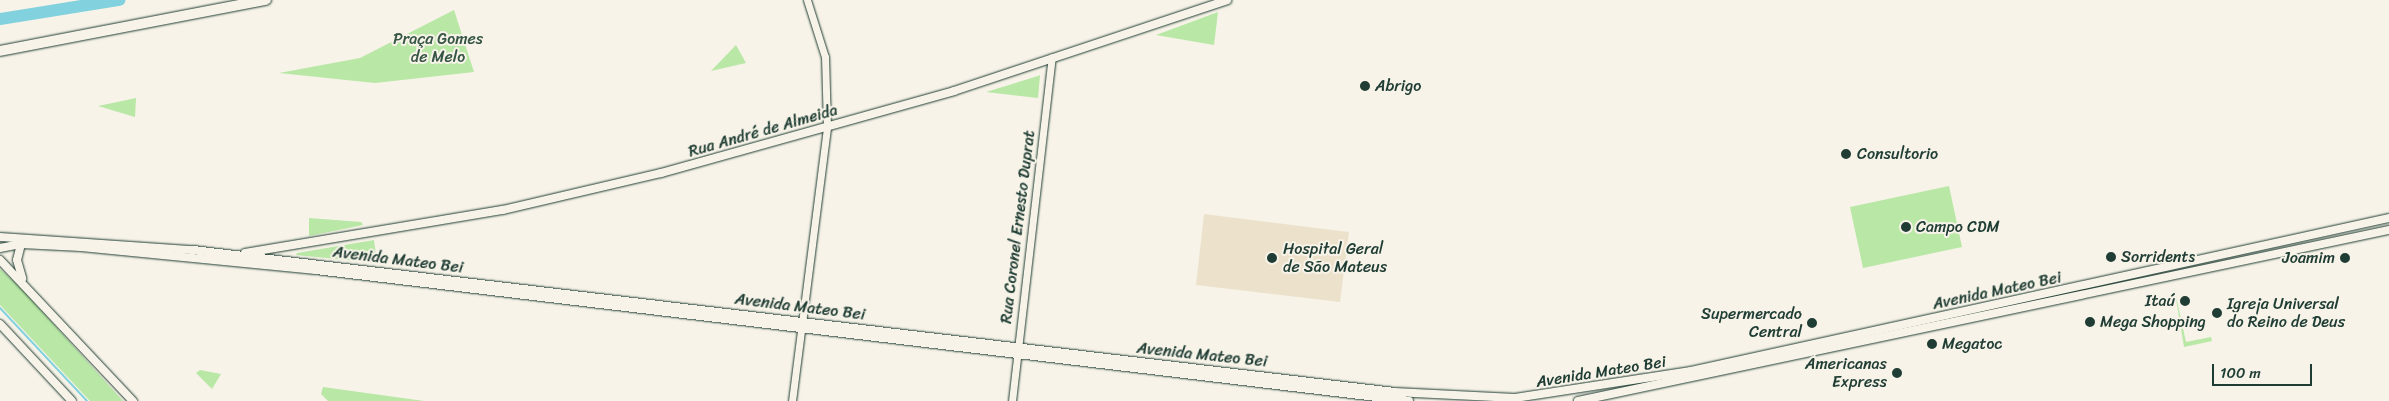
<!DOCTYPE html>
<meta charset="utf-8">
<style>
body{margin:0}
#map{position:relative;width:2389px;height:401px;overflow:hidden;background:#f7f3e8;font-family:Sriracha,sans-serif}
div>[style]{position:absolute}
.built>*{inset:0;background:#ece2cc}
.green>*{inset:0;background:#b8e7a6}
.stream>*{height:2px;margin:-1px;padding:0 1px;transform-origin:1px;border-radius:1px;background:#82d1de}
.river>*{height:12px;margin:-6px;padding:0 6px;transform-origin:6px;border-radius:6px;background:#82d1de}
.roads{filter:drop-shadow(0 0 1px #1f3d34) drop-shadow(0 0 1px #1f3d34)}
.tertiary>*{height:7px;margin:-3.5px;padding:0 3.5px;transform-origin:3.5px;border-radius:3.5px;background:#f7f3e8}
.secondary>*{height:8px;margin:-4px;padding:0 4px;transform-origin:4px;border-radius:4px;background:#f7f3e8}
.trunk>*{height:10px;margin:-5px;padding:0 5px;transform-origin:5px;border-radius:5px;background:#f7f3e8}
.dots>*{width:14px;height:14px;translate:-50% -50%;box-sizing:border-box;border:2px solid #f7f3e8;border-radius:50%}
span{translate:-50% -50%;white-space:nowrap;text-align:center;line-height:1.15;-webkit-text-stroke:4px #f7f3e8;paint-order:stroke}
.park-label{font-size:16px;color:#365645}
.poi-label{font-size:16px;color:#1f3d34}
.left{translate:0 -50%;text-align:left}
.right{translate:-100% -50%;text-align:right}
.street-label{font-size:16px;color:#1f3d34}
.scale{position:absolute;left:2212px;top:364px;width:100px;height:22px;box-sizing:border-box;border:2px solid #1f3d34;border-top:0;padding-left:6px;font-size:15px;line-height:18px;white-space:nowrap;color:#1f3d34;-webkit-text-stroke:4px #f7f3e8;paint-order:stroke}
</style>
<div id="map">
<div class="built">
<div style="clip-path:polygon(1204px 214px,1349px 232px,1340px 302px,1196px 285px)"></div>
</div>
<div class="green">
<div style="clip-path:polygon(454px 10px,474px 72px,375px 83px,279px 73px,360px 58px)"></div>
<div style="clip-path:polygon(1218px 12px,1214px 45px,1156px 35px)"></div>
<div style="clip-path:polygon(736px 45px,746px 63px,711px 71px)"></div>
<div style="clip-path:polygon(1040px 75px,1038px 98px,986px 92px,1038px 76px)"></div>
<div style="clip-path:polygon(136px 98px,135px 117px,98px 106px,122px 101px)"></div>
<div style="clip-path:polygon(1949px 186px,1962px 247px,1863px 268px,1850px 207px)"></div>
<div style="clip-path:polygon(309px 218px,361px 222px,363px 225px,309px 236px)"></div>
<div style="clip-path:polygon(374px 240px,377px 263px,296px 255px,297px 253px)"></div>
<div style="clip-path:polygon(0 269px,20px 287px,123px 401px,90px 401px,0 305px)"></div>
<div style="clip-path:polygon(2174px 287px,2186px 342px,2211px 337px,2212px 341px,2184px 347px)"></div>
<div style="clip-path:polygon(200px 370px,221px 374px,212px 389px,196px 373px)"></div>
<div style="clip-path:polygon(323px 387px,424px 401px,328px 401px,321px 394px)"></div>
</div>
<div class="stream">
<div style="left:0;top:308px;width:127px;rotate:46.9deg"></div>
</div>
<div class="river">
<div style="left:0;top:19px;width:121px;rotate:-9.1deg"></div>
</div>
<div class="roads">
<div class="tertiary">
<div style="left:792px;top:401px;width:276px;rotate:-82.7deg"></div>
<div style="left:827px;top:127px;width:70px;rotate:-91.6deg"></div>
<div style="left:825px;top:57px;width:60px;rotate:-107.5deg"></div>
<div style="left:1012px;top:401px;width:346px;rotate:-83.4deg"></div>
</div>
<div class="secondary">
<div style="left:0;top:237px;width:193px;rotate:3.9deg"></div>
<div style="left:193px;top:250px;width:1209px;rotate:6.74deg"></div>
<div style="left:1394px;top:392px;width:121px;rotate:2.8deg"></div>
<div style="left:1515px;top:398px;width:178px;rotate:-8.7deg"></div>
<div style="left:1691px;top:371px;width:715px;rotate:-12.36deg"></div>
<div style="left:21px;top:244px;width:16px;rotate:104deg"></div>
<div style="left:17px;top:260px;width:19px;rotate:74deg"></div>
<div style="left:0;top:248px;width:21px;rotate:-11deg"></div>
<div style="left:21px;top:244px;width:60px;rotate:2.9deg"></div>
<div style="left:81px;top:247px;width:236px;rotate:5.6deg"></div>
<div style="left:316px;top:270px;width:1101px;rotate:6.83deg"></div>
<div style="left:245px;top:253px;width:262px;rotate:-9.5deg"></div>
<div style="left:503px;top:210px;width:162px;rotate:-13.2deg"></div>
<div style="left:661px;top:173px;width:304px;rotate:-15.6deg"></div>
<div style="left:954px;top:91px;width:288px;rotate:-18.4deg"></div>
<div style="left:0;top:260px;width:194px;rotate:46.7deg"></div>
<div style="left:0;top:324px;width:105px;rotate:46.9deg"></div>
<div style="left:1578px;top:401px;width:829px;rotate:-11.91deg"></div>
</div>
<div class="trunk">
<div style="left:0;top:51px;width:271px;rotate:-10.9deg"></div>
</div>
</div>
<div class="dots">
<div style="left:1365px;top:86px;background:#1f3d34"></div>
<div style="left:1846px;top:154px;background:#1f3d34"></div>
<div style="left:1906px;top:227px;background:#1f3d34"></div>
<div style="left:2111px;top:257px;background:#1f3d34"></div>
<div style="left:1272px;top:258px;background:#1f3d34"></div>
<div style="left:2345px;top:258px;background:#1f3d34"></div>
<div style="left:2185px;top:301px;background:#1f3d34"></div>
<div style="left:2217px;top:313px;background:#1f3d34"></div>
<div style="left:2090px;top:322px;background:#1f3d34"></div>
<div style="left:1812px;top:323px;background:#1f3d34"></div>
<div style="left:1932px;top:344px;background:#1f3d34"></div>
<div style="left:1897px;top:373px;background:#1f3d34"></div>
</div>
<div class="park-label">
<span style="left:438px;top:48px">Praça Gomes<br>de Melo</span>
</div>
<div class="poi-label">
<span class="left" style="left:1375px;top:86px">Abrigo</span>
<span class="left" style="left:1857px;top:154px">Consultorio</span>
<span class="left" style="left:1916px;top:227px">Campo CDM</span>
<span class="left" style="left:1283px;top:258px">Hospital Geral<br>de São Mateus</span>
<span class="left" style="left:2121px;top:257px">Sorridents</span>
<span class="right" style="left:2335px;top:258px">Joamim</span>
<span class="right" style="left:2175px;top:301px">Itaú</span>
<span class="left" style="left:2227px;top:313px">Igreja Universal<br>do Reino de Deus</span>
<span class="right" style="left:1802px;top:323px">Supermercado<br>Central</span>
<span class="left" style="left:2100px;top:322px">Mega Shopping</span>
<span class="left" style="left:1942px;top:344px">Megatoc</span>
<span class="right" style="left:1887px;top:373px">Americanas<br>Express</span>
</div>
<div class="street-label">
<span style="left:763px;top:131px;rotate:-16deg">Rua André de Almeida</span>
<span style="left:1018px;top:227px;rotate:-83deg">Rua Coronel Ernesto Duprat</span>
<span style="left:398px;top:260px;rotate:7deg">Avenida Mateo Bei</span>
<span style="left:1997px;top:291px;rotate:-12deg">Avenida Mateo Bei</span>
<span style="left:800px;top:307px;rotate:7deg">Avenida Mateo Bei</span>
<span style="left:1202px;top:355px;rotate:6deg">Avenida Mateo Bei</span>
<span style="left:1601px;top:372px;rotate:-9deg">Avenida Mateo Bei</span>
</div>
<div class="scale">100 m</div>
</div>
